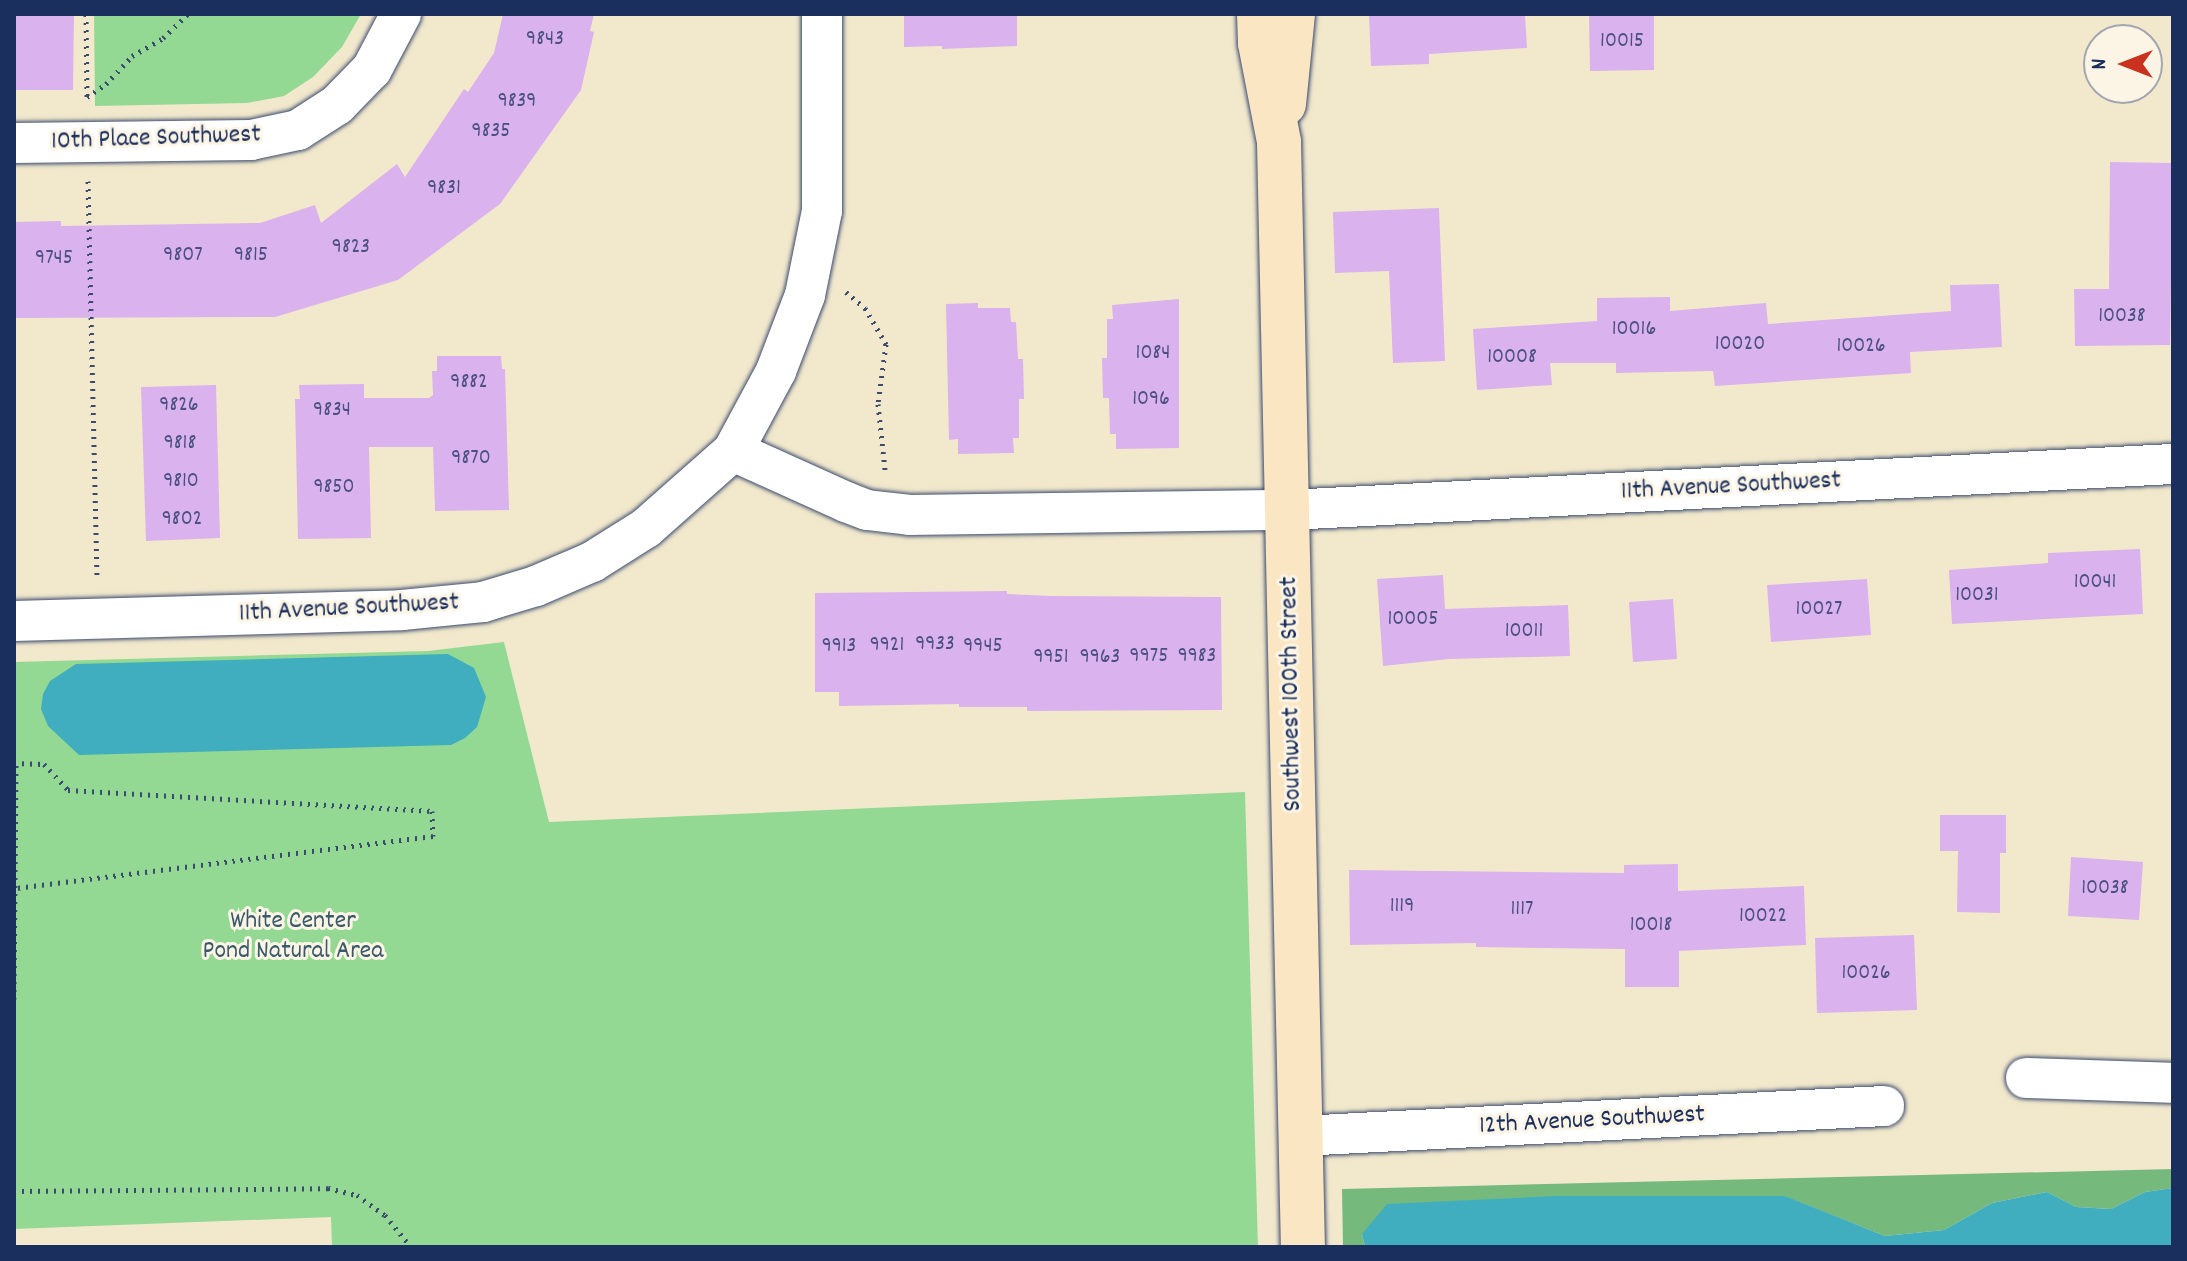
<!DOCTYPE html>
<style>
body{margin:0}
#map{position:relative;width:2187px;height:1261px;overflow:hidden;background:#f2e9cd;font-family:Dekko,sans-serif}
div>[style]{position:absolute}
.green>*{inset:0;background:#93d993}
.forest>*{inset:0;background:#76b97d}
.water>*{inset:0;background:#40aebe}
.building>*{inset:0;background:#dab2ed}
.path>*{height:5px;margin-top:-2.5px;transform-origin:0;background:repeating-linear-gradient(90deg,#3b4b6f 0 2px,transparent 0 8px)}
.roads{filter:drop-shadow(0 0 2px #3b4b6f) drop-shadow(0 0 2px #3b4b6f)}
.street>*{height:40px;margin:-20px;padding:0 20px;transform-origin:20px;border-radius:20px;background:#fff}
.secondary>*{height:44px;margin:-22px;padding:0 22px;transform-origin:22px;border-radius:22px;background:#fbe6c4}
span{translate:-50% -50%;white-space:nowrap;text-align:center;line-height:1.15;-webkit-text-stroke:6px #fcf5e5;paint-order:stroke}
.number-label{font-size:22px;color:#4b5082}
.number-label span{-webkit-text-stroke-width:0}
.street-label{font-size:26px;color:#1b2f5e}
.park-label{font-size:26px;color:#395a6b}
.frame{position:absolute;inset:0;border:16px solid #1b2f5e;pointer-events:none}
.north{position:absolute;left:2083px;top:24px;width:80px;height:80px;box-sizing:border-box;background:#fcf5e5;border:2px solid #a2a6af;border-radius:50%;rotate:270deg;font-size:22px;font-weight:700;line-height:32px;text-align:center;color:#1b2f5e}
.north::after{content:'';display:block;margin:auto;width:28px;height:36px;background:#c8321e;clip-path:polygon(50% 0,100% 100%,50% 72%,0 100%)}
</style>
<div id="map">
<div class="green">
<div style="clip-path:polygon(94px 14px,361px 14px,342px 47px,313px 77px,284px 96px,247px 103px,95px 106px)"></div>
<div style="clip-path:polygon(504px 642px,549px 822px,1245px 792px,1258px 1247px,332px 1247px,331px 1217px,14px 1229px,14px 662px,428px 651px)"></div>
</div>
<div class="forest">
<div style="clip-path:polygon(2173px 1169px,2173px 1188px,2145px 1192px,2111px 1209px,2076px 1207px,2047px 1192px,1992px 1203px,1944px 1230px,1885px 1236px,1784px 1196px,1555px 1196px,1362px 1234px,1365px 1247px,1343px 1247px,1342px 1189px)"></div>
</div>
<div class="water">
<div style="clip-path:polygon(448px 654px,474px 668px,486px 697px,477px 727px,465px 738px,451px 745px,79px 755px,48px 726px,41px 709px,43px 694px,50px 681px,76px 664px)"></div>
<div style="clip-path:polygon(2173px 1188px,2173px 1247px,1365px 1247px,1362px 1234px,1387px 1204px,1555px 1196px,1785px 1196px,1885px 1236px,1944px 1230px,1992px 1203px,2047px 1192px,2076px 1207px,2111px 1209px,2145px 1192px)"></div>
</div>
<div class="building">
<div style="clip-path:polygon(14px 14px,74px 14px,73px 90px,14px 90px)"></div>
<div style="clip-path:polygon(503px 14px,594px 14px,590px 31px,594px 32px,581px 90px,500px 204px,398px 280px,275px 317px,14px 318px,14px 222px,61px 221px,61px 226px,260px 223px,315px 205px,321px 223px,397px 164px,405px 177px,464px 89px,468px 92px,494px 53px)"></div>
<div style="clip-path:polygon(904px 14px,1017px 14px,1017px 46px,942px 49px,942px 46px,904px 47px)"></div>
<div style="clip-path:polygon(1369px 14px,1525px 14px,1527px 48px,1429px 54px,1429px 64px,1371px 66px)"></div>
<div style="clip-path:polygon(1589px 14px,1654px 14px,1654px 70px,1590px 71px)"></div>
<div style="clip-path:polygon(2110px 162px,2173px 163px,2170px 345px,2075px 346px,2074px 289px,2109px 289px)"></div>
<div style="clip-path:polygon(1439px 208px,1445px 361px,1393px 363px,1389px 271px,1335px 273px,1333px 212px)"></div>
<div style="clip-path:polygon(1999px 284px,2002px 347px,1910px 352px,1911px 373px,1715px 386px,1713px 371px,1616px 373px,1616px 363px,1550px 363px,1552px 385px,1477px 390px,1473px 329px,1597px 321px,1597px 298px,1670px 297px,1670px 311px,1766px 303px,1768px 324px,1951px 311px,1950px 285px)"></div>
<div style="clip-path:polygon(1179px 299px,1179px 448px,1116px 449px,1116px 434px,1110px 434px,1109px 398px,1103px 398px,1102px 358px,1107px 358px,1107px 319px,1113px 319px,1112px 305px)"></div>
<div style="clip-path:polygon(978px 303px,978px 308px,1010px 308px,1011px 322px,1016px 322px,1018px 359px,1023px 359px,1024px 399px,1019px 399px,1019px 438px,1013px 438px,1014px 453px,958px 454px,958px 439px,949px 440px,946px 304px)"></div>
<div style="clip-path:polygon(437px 356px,501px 356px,502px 369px,505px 369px,509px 510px,435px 511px,433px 447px,369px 447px,371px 538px,298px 539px,295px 399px,300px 399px,299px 385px,364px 384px,364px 398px,429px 398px,433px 395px,432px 371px,437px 371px)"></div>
<div style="clip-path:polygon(216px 385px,220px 538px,146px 541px,141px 387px)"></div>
<div style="clip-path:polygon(2140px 549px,2143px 614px,1952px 624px,1949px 570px,2048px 563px,2048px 553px)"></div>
<div style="clip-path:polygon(1443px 575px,1445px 609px,1568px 605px,1570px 656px,1449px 659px,1383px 666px,1377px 579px)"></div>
<div style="clip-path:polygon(1867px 579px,1871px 635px,1771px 642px,1767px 585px)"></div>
<div style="clip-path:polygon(1007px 591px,1007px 594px,1050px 596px,1221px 597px,1222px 710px,1027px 711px,1027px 707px,959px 707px,959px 704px,839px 706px,839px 692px,815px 692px,815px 593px)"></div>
<div style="clip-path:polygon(1673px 599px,1677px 659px,1633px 662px,1629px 602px)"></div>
<div style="clip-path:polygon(1940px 815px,2006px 815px,2006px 853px,2000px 853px,2000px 913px,1957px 912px,1958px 851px,1940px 851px)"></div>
<div style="clip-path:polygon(2071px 857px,2143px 862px,2139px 920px,2068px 916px)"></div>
<div style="clip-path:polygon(1678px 864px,1678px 891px,1804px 886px,1806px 945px,1679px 951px,1679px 987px,1625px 987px,1625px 949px,1476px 947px,1476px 943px,1350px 945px,1349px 870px,1624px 873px,1624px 865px)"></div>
<div style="clip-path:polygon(1914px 935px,1917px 1010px,1817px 1013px,1815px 938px)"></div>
</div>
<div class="path">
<div style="left:86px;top:14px;width:85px;rotate:89.3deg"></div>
<div style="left:87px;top:97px;width:23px;rotate:-34deg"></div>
<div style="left:106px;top:84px;width:38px;rotate:-47deg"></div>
<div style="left:132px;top:56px;width:36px;rotate:-30deg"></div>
<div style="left:163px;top:38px;width:35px;rotate:-44deg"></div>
<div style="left:88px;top:181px;width:398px;rotate:88.7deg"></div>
<div style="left:846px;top:292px;width:25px;rotate:40deg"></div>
<div style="left:865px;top:308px;width:42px;rotate:59.7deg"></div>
<div style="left:886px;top:344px;width:61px;rotate:97.6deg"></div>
<div style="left:878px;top:404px;width:66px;rotate:83.9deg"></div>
<div style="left:14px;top:763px;width:30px;rotate:2deg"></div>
<div style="left:44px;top:764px;width:35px;rotate:47deg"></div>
<div style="left:68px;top:790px;width:365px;rotate:3.3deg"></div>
<div style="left:432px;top:811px;width:25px;rotate:88deg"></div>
<div style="left:433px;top:836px;width:422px;rotate:172.9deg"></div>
<div style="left:14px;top:999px;width:236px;rotate:-89.5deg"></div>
<div style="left:14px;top:1191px;width:314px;rotate:-0.5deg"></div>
<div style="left:328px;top:1188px;width:30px;rotate:14deg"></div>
<div style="left:357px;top:1195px;width:34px;rotate:36deg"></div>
<div style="left:385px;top:1215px;width:41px;rotate:50.9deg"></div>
</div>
<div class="roads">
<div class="street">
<div style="left:14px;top:143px;width:237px;rotate:-0.7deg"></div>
<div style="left:251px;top:140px;width:48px;rotate:-12deg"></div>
<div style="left:298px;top:130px;width:46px;rotate:-32.7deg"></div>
<div style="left:337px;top:105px;width:50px;rotate:-45.8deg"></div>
<div style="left:372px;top:69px;width:62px;rotate:-62.2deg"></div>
<div style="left:733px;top:451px;width:124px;rotate:24.3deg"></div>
<div style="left:846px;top:502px;width:22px;rotate:21deg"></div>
<div style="left:867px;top:510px;width:43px;rotate:6.6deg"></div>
<div style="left:910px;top:515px;width:379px;rotate:-0.8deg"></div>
<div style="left:1289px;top:510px;width:885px;rotate:-2.98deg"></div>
<div style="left:14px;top:621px;width:388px;rotate:-1.6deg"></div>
<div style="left:402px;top:610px;width:81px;rotate:-5.6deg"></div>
<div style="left:483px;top:602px;width:55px;rotate:-16.8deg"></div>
<div style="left:536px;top:586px;width:61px;rotate:-23.2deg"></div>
<div style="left:592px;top:562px;width:64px;rotate:-32.2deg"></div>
<div style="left:646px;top:528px;width:116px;rotate:-41.5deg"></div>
<div style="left:733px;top:451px;width:91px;rotate:-61.7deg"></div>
<div style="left:776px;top:371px;width:81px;rotate:-69.1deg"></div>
<div style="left:805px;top:295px;width:86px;rotate:-78.6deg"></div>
<div style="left:822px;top:211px;width:197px;rotate:-90deg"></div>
<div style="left:2026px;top:1078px;width:147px;rotate:1.9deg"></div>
<div style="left:1300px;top:1136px;width:585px;rotate:-2.94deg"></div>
</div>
<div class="secondary">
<div style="left:1259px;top:14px;width:29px;rotate:88deg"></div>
<div style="left:1260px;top:43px;width:101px;rotate:79.1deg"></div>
<div style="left:1279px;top:142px;width:1105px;rotate:88.76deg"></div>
<div style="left:1284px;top:104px;width:90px;rotate:-84.3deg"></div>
</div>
</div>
<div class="number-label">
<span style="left:545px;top:40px">9843</span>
<span style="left:1622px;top:42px">10015</span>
<span style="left:517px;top:102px">9839</span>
<span style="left:491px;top:132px">9835</span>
<span style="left:444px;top:189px">9831</span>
<span style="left:351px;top:248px">9823</span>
<span style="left:183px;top:256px">9807</span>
<span style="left:251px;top:256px">9815</span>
<span style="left:54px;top:259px">9745</span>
<span style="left:2122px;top:317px">10038</span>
<span style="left:1634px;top:330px">10016</span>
<span style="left:1740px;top:345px">10020</span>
<span style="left:1861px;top:347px">10026</span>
<span style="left:1153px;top:354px">1084</span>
<span style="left:1512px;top:358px">10008</span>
<span style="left:469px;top:383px">9882</span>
<span style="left:1151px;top:400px">1096</span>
<span style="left:179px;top:406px">9826</span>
<span style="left:332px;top:411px">9834</span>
<span style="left:180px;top:444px">9818</span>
<span style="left:471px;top:459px">9870</span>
<span style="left:181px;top:482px">9810</span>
<span style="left:334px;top:488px">9850</span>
<span style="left:182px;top:520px">9802</span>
<span style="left:2095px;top:583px">10041</span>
<span style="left:1977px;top:596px">10031</span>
<span style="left:1819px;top:610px">10027</span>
<span style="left:1413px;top:620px">10005</span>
<span style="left:1524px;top:632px">10011</span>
<span style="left:935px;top:645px">9933</span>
<span style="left:887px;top:646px">9921</span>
<span style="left:839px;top:647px">9913</span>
<span style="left:983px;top:647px">9945</span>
<span style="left:1149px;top:657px">9975</span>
<span style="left:1197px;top:657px">9983</span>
<span style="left:1051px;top:658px">9951</span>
<span style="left:1100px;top:658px">9963</span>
<span style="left:2105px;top:889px">10038</span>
<span style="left:1402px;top:907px">1119</span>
<span style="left:1522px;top:910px">1117</span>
<span style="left:1763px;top:917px">10022</span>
<span style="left:1651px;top:926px">10018</span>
<span style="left:1866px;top:974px">10026</span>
</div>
<div class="street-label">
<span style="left:156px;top:139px;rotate:-2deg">10th Place Southwest</span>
<span style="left:1731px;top:487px;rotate:-3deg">11th Avenue Southwest</span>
<span style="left:349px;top:609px;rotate:-3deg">11th Avenue Southwest</span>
<span style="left:1292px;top:694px;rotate:-91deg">Southwest 100th Street</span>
<span style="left:1592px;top:1121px;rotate:-3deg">12th Avenue Southwest</span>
</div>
<div class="park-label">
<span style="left:293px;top:937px">White Center<br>Pond Natural Area</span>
</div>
<div class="frame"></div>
<div class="north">N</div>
</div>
